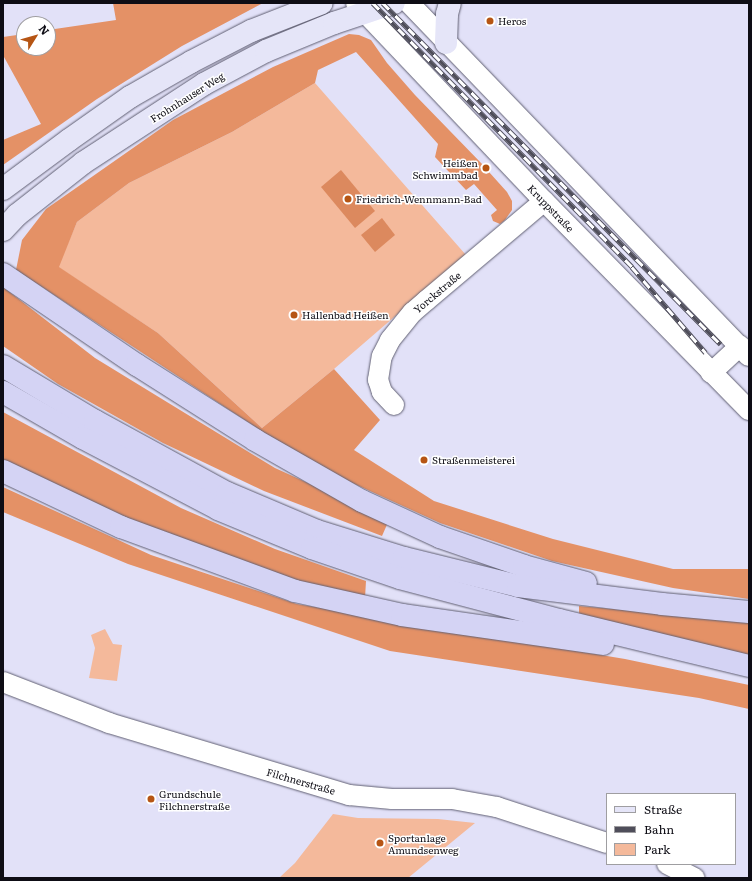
<!DOCTYPE html>
<meta charset="utf-8">
<style>
body{margin:0}
#map{position:relative;width:752px;height:881px;overflow:hidden;background:#e2e1f8;font-family:Literata,serif}
div>[style]{position:absolute}
.green>*{inset:0;background:#f4b99b}
.forest>*{inset:0;background:#e49166}
.water>*{inset:0;background:#dc895e}
.roads{filter:drop-shadow(0 0 1px #605f72) drop-shadow(0 0 1px #605f72)}
.minor>*{height:20px;margin:-10px;padding:0 10px;transform-origin:10px;border-radius:10px;background:#fff}
.major>*{height:22px;margin:-11px;padding:0 11px;transform-origin:11px;border-radius:11px;background:#e5e5f8}
.highway>*{height:22px;margin:-11px;padding:0 11px;transform-origin:11px;border-radius:11px;background:#d4d3f4}
.rail>*{height:4.5px;margin-top:-2.25px;transform-origin:0;background:repeating-linear-gradient(90deg,#fff 0 9px,#4f4e5a 0 18px);box-sizing:border-box;border-block:1px solid #4f4e5a}
.dots>*{width:11px;height:11px;translate:-50% -50%;box-sizing:border-box;border:2px solid #fff;border-radius:50%}
span{translate:-50% -50%;white-space:nowrap;text-align:center;line-height:1.15;-webkit-text-stroke:3px #fff;paint-order:stroke}
.poi-label{font-size:10px;color:#0e0d15}
.left{translate:0 -50%;text-align:left}
.right{translate:-100% -50%;text-align:right}
.street-label{font-size:10px;color:#0e0d15}
.frame{position:absolute;inset:0;border:4px solid #0e0d15;pointer-events:none}
.legend{position:absolute;left:606px;top:793px;width:130px;height:72px;box-sizing:border-box;background:#fff;border:1px solid #9f9ea1;margin:0;padding:5px 7px;list-style:none;font-size:12px;color:#0e0d15}
.legend li{display:flex;align-items:center;gap:8px;height:20px}
.legend b{width:20px;border:1px solid #9f9ea1}
.north{position:absolute;left:16px;top:16px;width:40px;height:40px;box-sizing:border-box;background:#fff;border:1px solid #9f9ea1;border-radius:50%;rotate:53deg;font-size:11px;font-weight:700;line-height:16px;text-align:center;color:#0e0d15}
.north::after{content:'';display:block;margin:auto;width:14px;height:18px;background:#b65514;clip-path:polygon(50% 0,100% 100%,50% 72%,0 100%)}
</style>
<div id="map">
<div class="green">
<div style="clip-path:polygon(315px 83px,466px 255px,334px 369px,262px 428px,158px 333px,58px 267px,77px 222px,129px 183px,232px 132px)"></div>
<div style="clip-path:polygon(105px 629px,113px 644px,122px 645px,117px 681px,89px 678px,95px 648px,91px 635px)"></div>
<div style="clip-path:polygon(333px 814px,358px 818px,438px 819px,475px 823px,408px 878px,279px 878px,295px 863px)"></div>
</div>
<div class="forest">
<div style="clip-path:polygon(113px 3px,263px 3px,182px 46px,97px 99px,3px 165px,3px 140px,41px 124px,4px 57px,3px 37px,24px 34px,24px 48px,48px 48px,48px 30px,116px 20px)"></div>
<div style="clip-path:polygon(349px 34px,359px 35px,371px 40px,387px 63px,415px 95px,483px 165px,480px 167px,486px 174px,489px 172px,507px 192px,512px 201px,512px 210px,505px 220px,500px 224px,493px 221px,491px 215px,497px 210px,474px 184px,466px 190px,435px 157px,438px 144px,356px 52px,318px 70px,315px 83px,232px 132px,129px 183px,77px 222px,59px 267px,158px 333px,262px 428px,334px 369px,380px 420px,354px 450px,434px 501px,553px 539px,673px 569px,749px 569px,749px 599px,673px 588px,552px 561px,440px 523px,337px 476px,281px 444px,16px 270px,22px 240px,46px 209px,173px 120px,273px 67px)"></div>
<div style="clip-path:polygon(3px 287px,95px 358px,275px 468px,389px 520px,382px 536px,264px 491px,163px 443px,58px 384px,3px 346px)"></div>
<div style="clip-path:polygon(3px 412px,181px 508px,275px 549px,366px 581px,365px 598px,307px 587px,157px 535px,3px 460px)"></div>
<div style="clip-path:polygon(3px 487px,151px 555px,297px 604px,625px 659px,749px 685px,749px 709px,699px 698px,390px 651px,128px 564px,3px 512px)"></div>
<div style="clip-path:polygon(579px 606px,749px 621px,749px 655px,579px 614px)"></div>
</div>
<div class="water">
<div style="clip-path:polygon(341px 170px,375px 211px,355px 228px,321px 187px)"></div>
<div style="clip-path:polygon(382px 218px,395px 235px,375px 252px,361px 235px)"></div>
</div>
<div class="roads">
<div class="minor">
<div style="left:356px;top:3px;width:273px;rotate:46.5deg"></div>
<div style="left:544px;top:201px;width:293px;rotate:45.6deg"></div>
<div style="left:409px;top:3px;width:490px;rotate:46.1deg"></div>
<div style="left:711px;top:373px;width:40px;rotate:-43deg"></div>
<div style="left:394px;top:405px;width:18px;rotate:-133deg"></div>
<div style="left:382px;top:392px;width:13px;rotate:-108deg"></div>
<div style="left:378px;top:380px;width:24px;rotate:-81deg"></div>
<div style="left:382px;top:356px;width:18px;rotate:-63deg"></div>
<div style="left:390px;top:340px;width:36px;rotate:-51deg"></div>
<div style="left:413px;top:312px;width:18px;rotate:-41deg"></div>
<div style="left:427px;top:300px;width:153px;rotate:-40.2deg"></div>
<div style="left:3px;top:682px;width:114px;rotate:21.1deg"></div>
<div style="left:109px;top:723px;width:251px;rotate:16.7deg"></div>
<div style="left:349px;top:795px;width:43px;rotate:5.3deg"></div>
<div style="left:392px;top:799px;width:60px"></div>
<div style="left:452px;top:799px;width:46px;rotate:10.1deg"></div>
<div style="left:497px;top:807px;width:116px;rotate:18.1deg"></div>
<div style="left:667px;top:864px;width:31px;rotate:27deg"></div>
</div>
<div class="major">
<div style="left:446px;top:43px;width:29px;rotate:-88deg"></div>
<div style="left:447px;top:14px;width:11px;rotate:-75deg"></div>
<div style="left:3px;top:189px;width:82px;rotate:-36.6deg"></div>
<div style="left:69px;top:140px;width:75px;rotate:-35.2deg"></div>
<div style="left:130px;top:97px;width:70px;rotate:-29.8deg"></div>
<div style="left:191px;top:62px;width:68px;rotate:-27.3deg"></div>
<div style="left:251px;top:31px;width:76px;rotate:-21.5deg"></div>
<div style="left:3px;top:230px;width:21px;rotate:-47deg"></div>
<div style="left:17px;top:215px;width:84px;rotate:-38.2deg"></div>
<div style="left:83px;top:163px;width:145px;rotate:-33.1deg"></div>
<div style="left:204px;top:84px;width:70px;rotate:-28deg"></div>
<div style="left:266px;top:51px;width:74px;rotate:-22.4deg"></div>
<div style="left:334px;top:23px;width:63px;rotate:-18.4deg"></div>
</div>
<div class="highway">
<div style="left:3px;top:274px;width:162px;rotate:34.2deg"></div>
<div style="left:137px;top:365px;width:140px;rotate:32.4deg"></div>
<div style="left:255px;top:440px;width:123px;rotate:29.7deg"></div>
<div style="left:362px;top:501px;width:86px;rotate:24.8deg"></div>
<div style="left:440px;top:537px;width:89px;rotate:19deg"></div>
<div style="left:524px;top:566px;width:64px;rotate:15.3deg"></div>
<div style="left:3px;top:366px;width:107px;rotate:30.9deg"></div>
<div style="left:95px;top:421px;width:150px;rotate:28.6deg"></div>
<div style="left:227px;top:493px;width:98px;rotate:22.9deg"></div>
<div style="left:317px;top:531px;width:91px;rotate:17.2deg"></div>
<div style="left:404px;top:558px;width:117px;rotate:13.8deg"></div>
<div style="left:518px;top:586px;width:145px;rotate:7.1deg"></div>
<div style="left:662px;top:604px;width:87px;rotate:5.3deg"></div>
<div style="left:3px;top:392px;width:92px;rotate:29.9deg"></div>
<div style="left:83px;top:438px;width:153px;rotate:27.7deg"></div>
<div style="left:218px;top:509px;width:102px;rotate:22.5deg"></div>
<div style="left:312px;top:548px;width:93px;rotate:18.8deg"></div>
<div style="left:400px;top:578px;width:164px;rotate:14.8deg"></div>
<div style="left:559px;top:620px;width:195px;rotate:13.6deg"></div>
<div style="left:3px;top:471px;width:131px;rotate:25.4deg"></div>
<div style="left:121px;top:527px;width:185px;rotate:20.2deg"></div>
<div style="left:295px;top:591px;width:110px;rotate:12.6deg"></div>
<div style="left:402px;top:615px;width:203px;rotate:8.2deg"></div>
</div>
</div>
<div class="rail">
<div style="left:373px;top:3px;width:370px;rotate:45.5deg"></div>
<div style="left:632px;top:267px;width:113px;rotate:49.3deg"></div>
<div style="left:383px;top:3px;width:480px;rotate:45.3deg"></div>
</div>
<div class="dots">
<div style="left:490px;top:21px;background:#b65514"></div>
<div style="left:486px;top:168px;background:#b65514"></div>
<div style="left:348px;top:199px;background:#b65514"></div>
<div style="left:294px;top:315px;background:#b65514"></div>
<div style="left:424px;top:460px;background:#b65514"></div>
<div style="left:151px;top:799px;background:#b65514"></div>
<div style="left:380px;top:843px;background:#b65514"></div>
</div>
<div class="poi-label">
<span class="left" style="left:498px;top:21px">Heros</span>
<span class="right" style="left:478px;top:168px">Heißen<br>Schwimmbad</span>
<span class="left" style="left:356px;top:199px">Friedrich-Wennmann-Bad</span>
<span class="left" style="left:302px;top:315px">Hallenbad Heißen</span>
<span class="left" style="left:432px;top:460px">Straßenmeisterei</span>
<span class="left" style="left:159px;top:799px">Grundschule<br>Filchnerstraße</span>
<span class="left" style="left:388px;top:843px">Sportanlage<br>Amundsenweg</span>
</div>
<div class="street-label">
<span style="left:187px;top:97px;rotate:-32deg">Frohnhauser Weg</span>
<span style="left:551px;top:208px;rotate:46deg">Kruppstraße</span>
<span style="left:437px;top:292px;rotate:-40deg">Yorckstraße</span>
<span style="left:301px;top:781px;rotate:16deg">Filchnerstraße</span>
</div>
<div class="frame"></div>
<ul class="legend">
<li><b style="height:5px;background:#e5e5f8"></b>Straße</li>
<li><b style="height:5px;background:#4f4e5a"></b>Bahn</li>
<li><b style="height:11px;background:#f4b99b"></b>Park</li>
</ul>
<div class="north">N</div>
</div>
